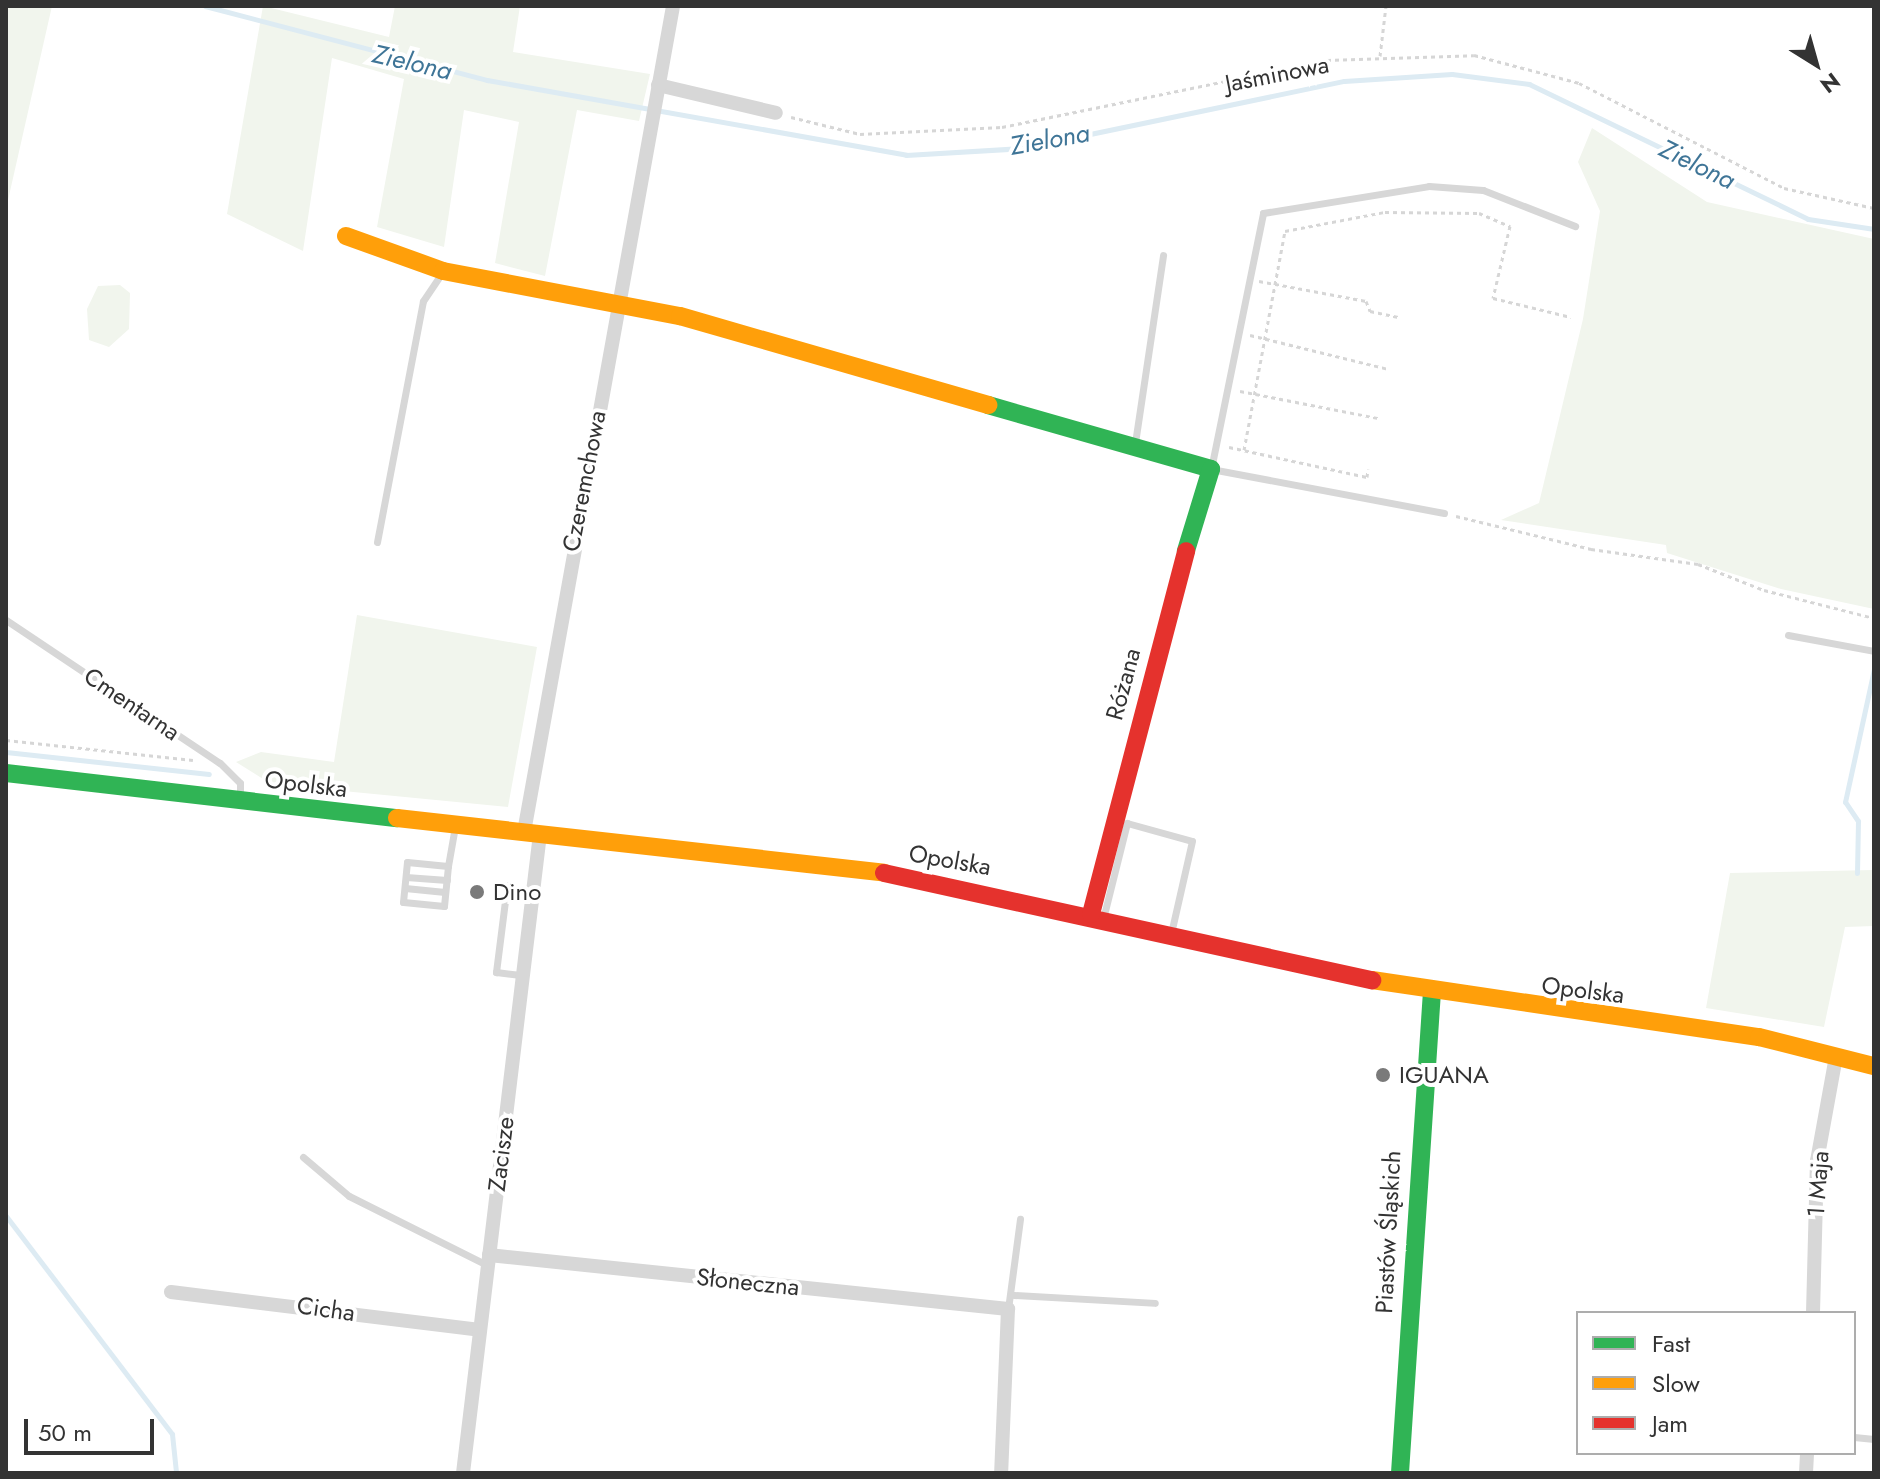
<!DOCTYPE html>
<meta charset="utf-8">
<style>
body{margin:0}
#map{position:relative;width:1880px;height:1479px;overflow:hidden;background:#fff;font-family:Jost,sans-serif}
div>[style]{position:absolute}
.green>*{inset:0;background:#f1f5ed}
.stream>*{height:5px;margin:-2.5px;padding:0 2.5px;transform-origin:2.5px;border-radius:2.5px;background:#ddebf3}
.path>*{height:3px;margin-top:-1.5px;transform-origin:0;background:repeating-linear-gradient(90deg,#d6d6d6 0 4px,transparent 0 8px)}
.lane>*{height:7px;margin:-3.5px;padding:0 3.5px;transform-origin:3.5px;border-radius:3.5px;background:#d7d7d7}
.street>*{height:14px;margin:-7px;padding:0 7px;transform-origin:7px;border-radius:7px;background:#d7d7d7}
.fast>*{height:18px;margin:-9px;padding:0 9px;transform-origin:9px;border-radius:9px;background:#30b455}
.slow>*{height:18px;margin:-9px;padding:0 9px;transform-origin:9px;border-radius:9px;background:#ff9f0a}
.jam>*{height:18px;margin:-9px;padding:0 9px;transform-origin:9px;border-radius:9px;background:#e5322d}
.dots>*{width:22px;height:22px;translate:-50% -50%;box-sizing:border-box;border:4px solid #fff;border-radius:50%}
span{translate:-50% -50%;white-space:nowrap;text-align:center;line-height:1.15;-webkit-text-stroke:8px #fff;paint-order:stroke}
.street-label{font-size:24px;color:#333}
.poi-label{font-size:24px;color:#333}
.left{translate:0 -50%;text-align:left}
.water-label{font-size:26px;color:#3f7597;font-style:italic}
.frame{position:absolute;inset:0;border:8px solid #333;pointer-events:none}
.legend{position:absolute;left:1576px;top:1311px;width:280px;height:144px;box-sizing:border-box;background:#fff;border:2px solid #adadad;margin:0;padding:10px 14px;list-style:none;font-size:24px;color:#333}
.legend li{display:flex;align-items:center;gap:16px;height:40px}
.legend b{width:40px;border:2px solid #adadad}
.north{position:absolute;left:1776px;top:24px;width:80px;height:80px;-webkit-text-stroke:6px #fff;paint-order:stroke;rotate:143deg;font-size:22px;font-weight:700;line-height:32px;text-align:center;color:#333}
.north::after{content:'';display:block;margin:auto;width:28px;height:36px;background:#333;clip-path:polygon(50% 0,100% 100%,50% 72%,0 100%)}
.scale{position:absolute;left:24px;top:1419px;width:130px;height:36px;box-sizing:border-box;border:4px solid #333;border-top:0;padding-left:10px;font-size:24px;line-height:28px;white-space:nowrap;color:#333;-webkit-text-stroke:6px #fff;paint-order:stroke}
</style>
<div id="map">
<div class="green">
<div style="clip-path:polygon(6px 6px,52px 6px,6px 209px)"></div>
<div style="clip-path:polygon(263px 6px,389px 37px,395px 6px,520px 6px,513px 52px,650px 74px,639px 121px,577px 110px,545px 276px,495px 263px,519px 122px,464px 110px,444px 247px,377px 227px,404px 79px,332px 58px,303px 251px,227px 214px)"></div>
<div style="clip-path:polygon(1592px 128px,1707px 202px,1874px 239px,1874px 609px,1781px 589px,1667px 553px,1666px 545px,1501px 520px,1539px 503px,1583px 319px,1600px 211px,1578px 162px)"></div>
<div style="clip-path:polygon(120px 285px,130px 293px,129px 329px,109px 347px,89px 340px,87px 309px,98px 286px)"></div>
<div style="clip-path:polygon(357px 615px,537px 647px,508px 807px,271px 784px,236px 762px,261px 752px,334px 762px)"></div>
<div style="clip-path:polygon(1874px 870px,1874px 926px,1845px 927px,1824px 1027px,1706px 1008px,1730px 873px)"></div>
</div>
<div class="stream">
<div style="left:205px;top:6px;width:292px;rotate:14.7deg"></div>
<div style="left:487px;top:80px;width:426px;rotate:10.1deg"></div>
<div style="left:906px;top:155px;width:117px;rotate:-3.4deg"></div>
<div style="left:1023px;top:148px;width:328px;rotate:-11.8deg"></div>
<div style="left:1344px;top:81px;width:108px;rotate:-3.7deg"></div>
<div style="left:1452px;top:74px;width:78px;rotate:7.4deg"></div>
<div style="left:1529px;top:84px;width:310px;rotate:25.8deg"></div>
<div style="left:1808px;top:219px;width:67px;rotate:8.6deg"></div>
<div style="left:6px;top:752px;width:204px;rotate:6.2deg"></div>
<div style="left:1857px;top:873px;width:52px;rotate:-88.9deg"></div>
<div style="left:1858px;top:821px;width:23px;rotate:-124deg"></div>
<div style="left:1845px;top:802px;width:136px;rotate:-77.7deg"></div>
<div style="left:6px;top:1216px;width:274px;rotate:52.7deg"></div>
<div style="left:172px;top:1434px;width:39px;rotate:84deg"></div>
</div>
<div class="path">
<div style="left:1380px;top:56px;width:50px;rotate:-83.2deg"></div>
<div style="left:791px;top:117px;width:71px;rotate:13.8deg"></div>
<div style="left:860px;top:134px;width:142px;rotate:-2.8deg"></div>
<div style="left:1002px;top:127px;width:332px;rotate:-11.6deg"></div>
<div style="left:1327px;top:60px;width:147px;rotate:-1.9deg"></div>
<div style="left:1474px;top:55px;width:109px;rotate:14.9deg"></div>
<div style="left:1579px;top:83px;width:230px;rotate:27.1deg"></div>
<div style="left:1784px;top:188px;width:92px;rotate:12.5deg"></div>
<div style="left:1259px;top:281px;width:109px;rotate:10.6deg"></div>
<div style="left:1366px;top:301px;width:11px;rotate:68deg"></div>
<div style="left:1370px;top:311px;width:30px;rotate:12deg"></div>
<div style="left:1250px;top:335px;width:142px;rotate:13.8deg"></div>
<div style="left:1240px;top:391px;width:141px;rotate:11.1deg"></div>
<div style="left:1229px;top:447px;width:141px;rotate:12.3deg"></div>
<div style="left:1367px;top:477px;width:8px;rotate:-83deg"></div>
<div style="left:1244px;top:450px;width:223px;rotate:-79.4deg"></div>
<div style="left:1285px;top:231px;width:102px;rotate:-10.8deg"></div>
<div style="left:1385px;top:212px;width:94px;rotate:0.6deg"></div>
<div style="left:1479px;top:213px;width:34px;rotate:23deg"></div>
<div style="left:1510px;top:226px;width:74px;rotate:103.3deg"></div>
<div style="left:1493px;top:298px;width:80px;rotate:13.7deg"></div>
<div style="left:1456px;top:516px;width:139px;rotate:13.7deg"></div>
<div style="left:1591px;top:549px;width:108px;rotate:8deg"></div>
<div style="left:1698px;top:564px;width:71px;rotate:21.5deg"></div>
<div style="left:1764px;top:590px;width:114px;rotate:14.3deg"></div>
<div style="left:6px;top:740px;width:188px;rotate:6.1deg"></div>
</div>
<div class="lane">
<div style="left:1135px;top:443px;width:190px;rotate:-81.5deg"></div>
<div style="left:1444px;top:513px;width:237px;rotate:-169.3deg"></div>
<div style="left:1211px;top:469px;width:261px;rotate:-78.5deg"></div>
<div style="left:1263px;top:213px;width:168px;rotate:-9.2deg"></div>
<div style="left:1429px;top:186px;width:54px;rotate:4.2deg"></div>
<div style="left:1483px;top:190px;width:99px;rotate:21.4deg"></div>
<div style="left:377px;top:542px;width:245px;rotate:-79.2deg"></div>
<div style="left:423px;top:301px;width:34px;rotate:-56deg"></div>
<div style="left:6px;top:620px;width:257px;rotate:33.8deg"></div>
<div style="left:220px;top:763px;width:28px;rotate:45deg"></div>
<div style="left:240px;top:783px;width:12px;rotate:90deg"></div>
<div style="left:1788px;top:635px;width:87px;rotate:10.5deg"></div>
<div style="left:407px;top:862px;width:41px;rotate:5.6deg"></div>
<div style="left:448px;top:866px;width:40px;rotate:95.7deg"></div>
<div style="left:444px;top:906px;width:41px;rotate:-174.4deg"></div>
<div style="left:403px;top:902px;width:40px;rotate:-84.3deg"></div>
<div style="left:448px;top:866px;width:40px;rotate:-80deg"></div>
<div style="left:406px;top:877px;width:41px;rotate:4.2deg"></div>
<div style="left:507px;top:885px;width:88px;rotate:97.2deg"></div>
<div style="left:496px;top:972px;width:25px;rotate:7deg"></div>
<div style="left:405px;top:888px;width:40px;rotate:5.7deg"></div>
<div style="left:1104px;top:915px;width:95px;rotate:-76deg"></div>
<div style="left:1127px;top:823px;width:67px;rotate:15.5deg"></div>
<div style="left:1192px;top:841px;width:90px;rotate:102.8deg"></div>
<div style="left:303px;top:1157px;width:60px;rotate:40.3deg"></div>
<div style="left:349px;top:1196px;width:154px;rotate:26.6deg"></div>
<div style="left:1014px;top:1295px;width:141px;rotate:3.2deg"></div>
<div style="left:1008px;top:1309px;width:91px;rotate:-82.4deg"></div>
<div style="left:1854px;top:1437px;width:20px;rotate:6deg"></div>
</div>
<div class="street">
<div style="left:658px;top:85px;width:121px;rotate:13.3deg"></div>
<div style="left:524px;top:832px;width:839px;rotate:-79.77deg"></div>
<div style="left:489px;top:1255px;width:522px;rotate:5.94deg"></div>
<div style="left:1008px;top:1309px;width:164px;rotate:92.4deg"></div>
<div style="left:171px;top:1292px;width:311px;rotate:7deg"></div>
<div style="left:1813px;top:1313px;width:152px;rotate:-88.5deg"></div>
<div style="left:1817px;top:1161px;width:107px;rotate:-79.7deg"></div>
<div style="left:463px;top:1473px;width:644px;rotate:-83.13deg"></div>
<div style="left:1806px;top:1473px;width:20px;rotate:-87deg"></div>
</div>
<div class="fast">
<div style="left:988px;top:405px;width:232px;rotate:16deg"></div>
<div style="left:1211px;top:469px;width:86px;rotate:107deg"></div>
<div style="left:6px;top:773px;width:394px;rotate:6.6deg"></div>
<div style="left:1400px;top:1473px;width:480px;rotate:-86.2deg"></div>
</div>
<div class="slow">
<div style="left:346px;top:236px;width:103px;rotate:19.8deg"></div>
<div style="left:443px;top:271px;width:241px;rotate:10.8deg"></div>
<div style="left:680px;top:316px;width:321px;rotate:16.1deg"></div>
<div style="left:397px;top:818px;width:490px;rotate:6.4deg"></div>
<div style="left:1372px;top:980px;width:391px;rotate:8.4deg"></div>
<div style="left:1759px;top:1037px;width:119px;rotate:14.2deg"></div>
</div>
<div class="jam">
<div style="left:884px;top:873px;width:500px;rotate:12.4deg"></div>
<div style="left:1091px;top:914px;width:375px;rotate:-75.3deg"></div>
</div>
<div class="dots">
<div style="left:477px;top:892px;background:#7a7a7a"></div>
<div style="left:1383px;top:1075px;background:#7a7a7a"></div>
</div>
<div class="street-label">
<span style="left:1277px;top:74px;rotate:-11deg">Jaśminowa</span>
<span style="left:584px;top:481px;rotate:-79deg">Czeremchowa</span>
<span style="left:1123px;top:684px;rotate:-75deg">Różana</span>
<span style="left:132px;top:704px;rotate:34deg">Cmentarna</span>
<span style="left:306px;top:784px;rotate:7deg">Opolska</span>
<span style="left:950px;top:860px;rotate:10deg">Opolska</span>
<span style="left:1583px;top:990px;rotate:7deg">Opolska</span>
<span style="left:501px;top:1154px;rotate:-83deg">Zacisze</span>
<span style="left:1818px;top:1184px;rotate:-86deg">1 Maja</span>
<span style="left:1388px;top:1232px;rotate:-87deg">Piastów Śląskich</span>
<span style="left:748px;top:1282px;rotate:6deg">Słoneczna</span>
<span style="left:326px;top:1309px;rotate:8deg">Cicha</span>
</div>
<div class="poi-label">
<span class="left" style="left:493px;top:892px">Dino</span>
<span class="left" style="left:1399px;top:1075px">IGUANA</span>
</div>
<div class="water-label">
<span style="left:412px;top:63px;rotate:13deg">Zielona</span>
<span style="left:1050px;top:140px;rotate:-10deg">Zielona</span>
<span style="left:1697px;top:165px;rotate:26deg">Zielona</span>
</div>
<div class="frame"></div>
<ul class="legend">
<li><b style="height:10px;background:#30b455"></b>Fast</li>
<li><b style="height:10px;background:#ff9f0a"></b>Slow</li>
<li><b style="height:10px;background:#e5322d"></b>Jam</li>
</ul>
<div class="north">N</div>
<div class="scale">50 m</div>
</div>
